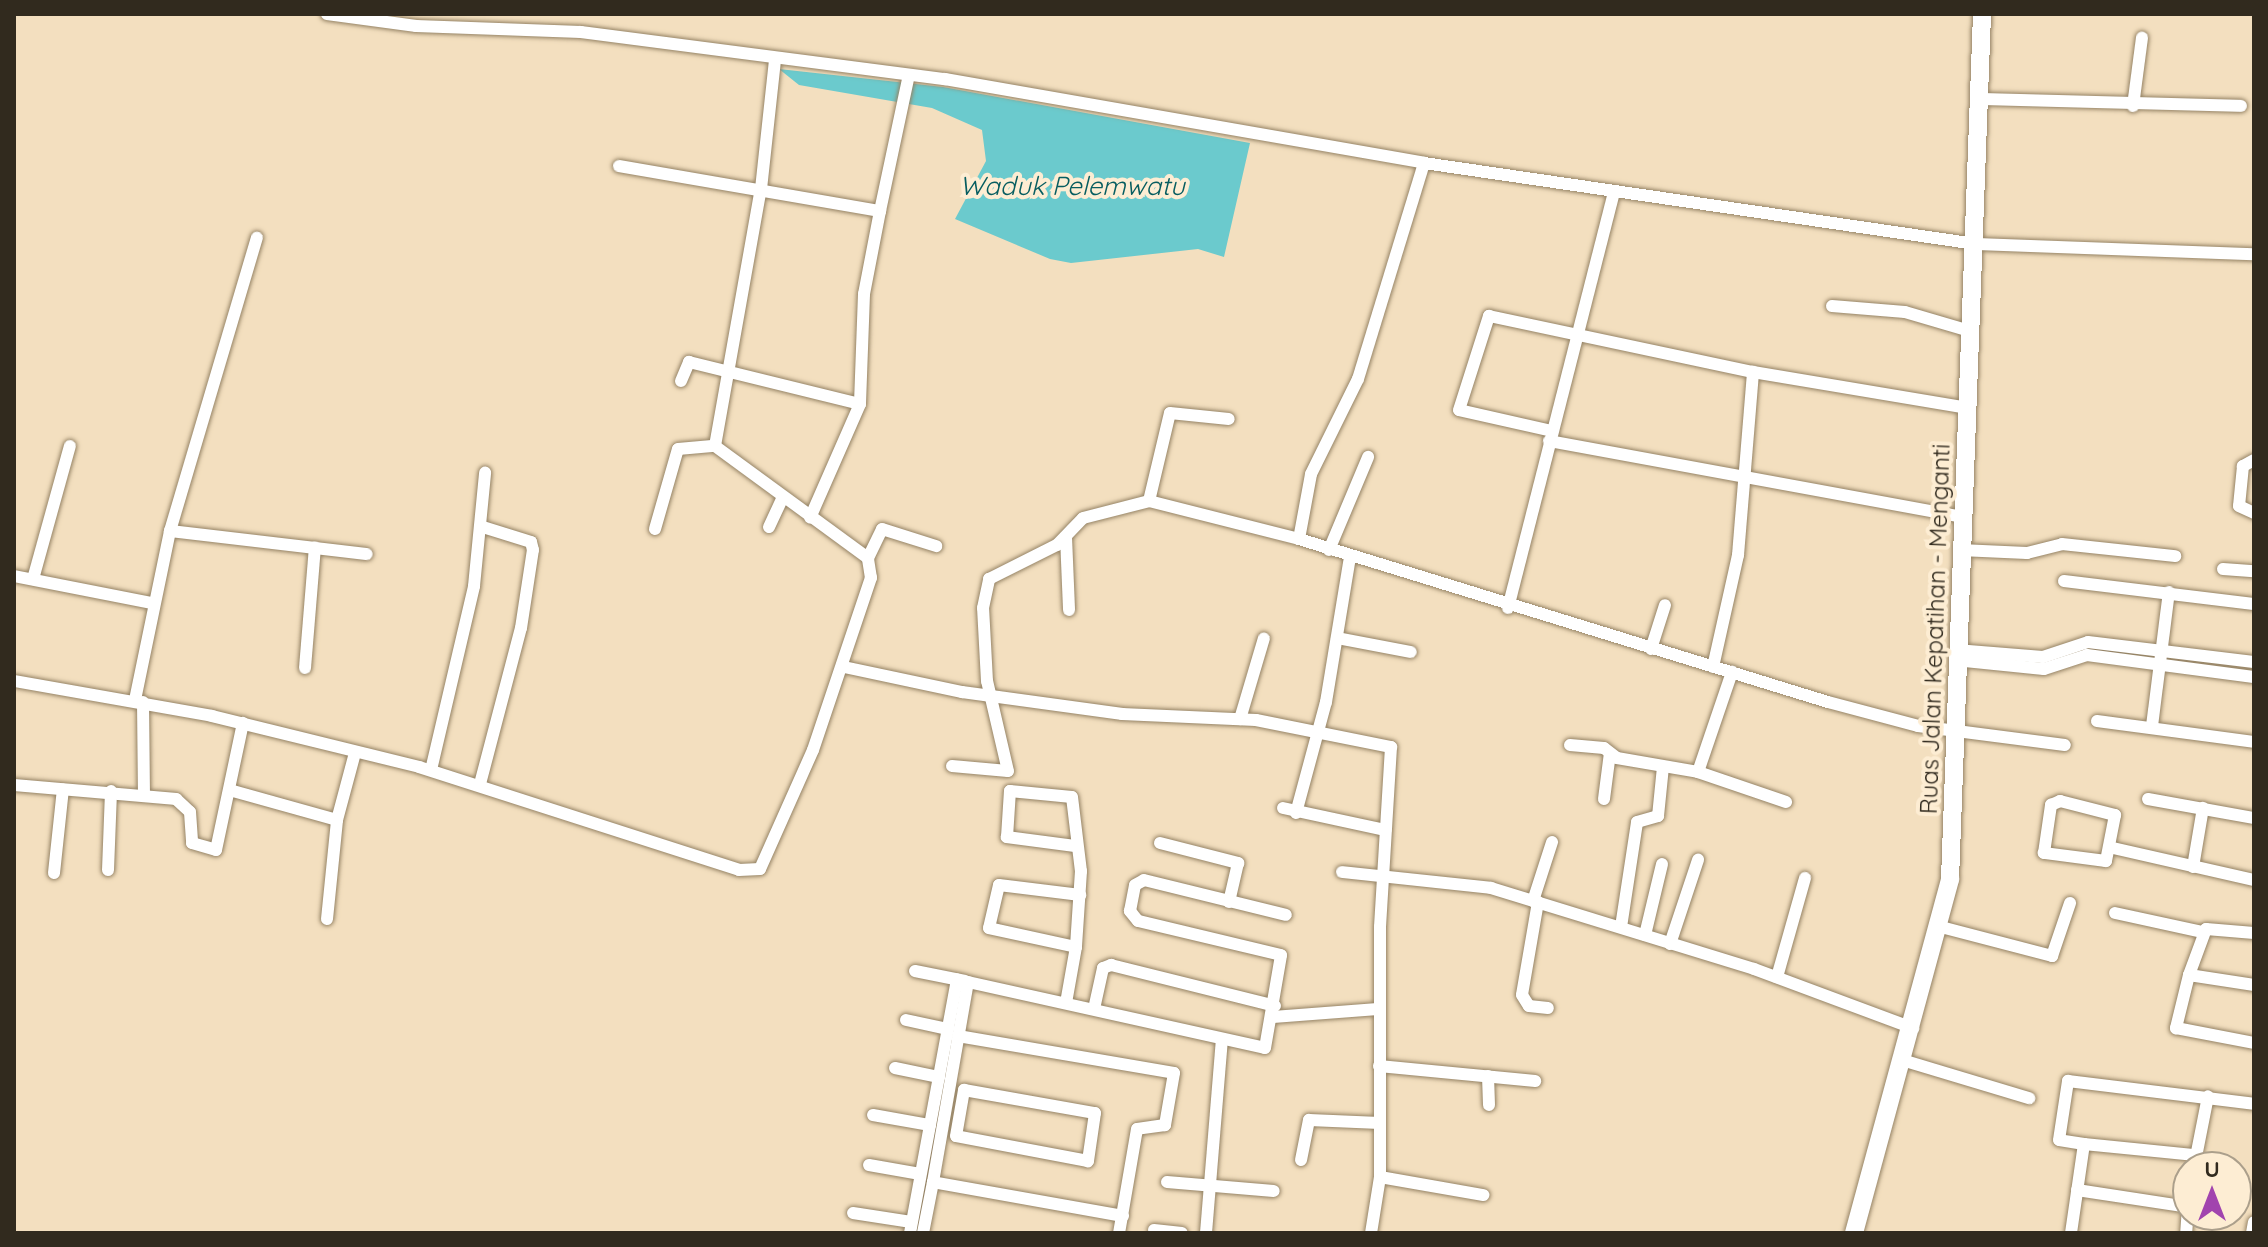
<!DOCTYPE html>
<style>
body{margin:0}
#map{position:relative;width:2268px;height:1247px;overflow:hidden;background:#f3dfbf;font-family:Quicksand,sans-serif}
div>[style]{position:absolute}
.water>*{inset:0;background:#6bcacd}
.roads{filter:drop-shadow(0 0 2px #958365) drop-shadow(0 0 2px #958365)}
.minor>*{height:12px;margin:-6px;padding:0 6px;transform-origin:6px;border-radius:6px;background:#fff}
.secondary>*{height:18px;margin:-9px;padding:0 9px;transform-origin:9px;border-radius:9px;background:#fff}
span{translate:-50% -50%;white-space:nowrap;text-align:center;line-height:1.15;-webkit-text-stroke:8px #fdedd3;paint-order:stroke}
.street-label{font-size:24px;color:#312a1e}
.water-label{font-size:26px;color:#075d60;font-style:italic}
.frame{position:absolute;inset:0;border:16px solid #312a1e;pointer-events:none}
.north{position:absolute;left:2172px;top:1151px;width:80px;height:80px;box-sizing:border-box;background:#fdedd3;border:2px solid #ab9f8b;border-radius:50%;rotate:0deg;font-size:22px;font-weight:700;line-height:32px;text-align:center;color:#312a1e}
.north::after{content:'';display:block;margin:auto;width:28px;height:36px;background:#a144ae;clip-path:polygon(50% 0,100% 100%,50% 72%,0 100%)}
</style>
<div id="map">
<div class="water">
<div style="clip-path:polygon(779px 69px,943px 87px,1250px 143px,1224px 257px,1198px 249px,1071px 263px,1050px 259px,955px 219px,986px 161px,982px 130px,932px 108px,799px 85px)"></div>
</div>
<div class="roads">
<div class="minor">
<div style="left:327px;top:14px;width:90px;rotate:7.7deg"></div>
<div style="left:416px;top:26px;width:165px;rotate:2.1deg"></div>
<div style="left:581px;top:32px;width:367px;rotate:7.4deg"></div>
<div style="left:945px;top:79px;width:486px;rotate:9.9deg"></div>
<div style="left:1424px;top:163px;width:558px;rotate:8.35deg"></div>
<div style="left:1976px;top:244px;width:278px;rotate:2.1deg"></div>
<div style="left:1979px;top:99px;width:262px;rotate:1.5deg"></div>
<div style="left:2133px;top:106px;width:69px;rotate:-82.5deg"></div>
<div style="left:619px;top:166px;width:265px;rotate:9.8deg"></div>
<div style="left:880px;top:211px;width:85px;rotate:100.9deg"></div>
<div style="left:864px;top:294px;width:110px;rotate:92.1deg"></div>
<div style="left:860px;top:404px;width:124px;rotate:113.7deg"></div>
<div style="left:880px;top:211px;width:139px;rotate:-78deg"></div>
<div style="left:1832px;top:306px;width:73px;rotate:4.7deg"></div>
<div style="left:1905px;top:312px;width:71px;rotate:16.4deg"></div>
<div style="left:681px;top:381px;width:21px;rotate:-67deg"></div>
<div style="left:689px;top:362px;width:176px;rotate:13.8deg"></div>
<div style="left:1552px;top:431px;width:95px;rotate:-167.3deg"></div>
<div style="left:1459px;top:410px;width:99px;rotate:-72.3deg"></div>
<div style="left:1489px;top:316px;width:270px;rotate:12deg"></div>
<div style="left:1753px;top:372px;width:218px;rotate:9.5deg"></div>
<div style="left:1549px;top:441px;width:421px;rotate:10.4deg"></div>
<div style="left:2254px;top:460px;width:13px;rotate:151deg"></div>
<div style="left:2243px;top:466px;width:40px;rotate:95.7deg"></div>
<div style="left:2239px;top:506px;width:17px;rotate:25deg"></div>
<div style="left:1149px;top:501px;width:90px;rotate:-76.6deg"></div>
<div style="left:1170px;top:413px;width:59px;rotate:5.8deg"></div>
<div style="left:769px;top:527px;width:31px;rotate:-65deg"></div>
<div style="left:655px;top:529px;width:83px;rotate:-74deg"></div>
<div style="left:678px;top:449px;width:37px;rotate:-5deg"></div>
<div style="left:170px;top:531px;width:306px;rotate:-73.5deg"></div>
<div style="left:1066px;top:537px;width:73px;rotate:87.6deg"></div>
<div style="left:1299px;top:539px;width:66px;rotate:-79.5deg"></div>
<div style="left:1311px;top:474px;width:106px;rotate:-63.7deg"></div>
<div style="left:1358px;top:379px;width:226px;rotate:-73deg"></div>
<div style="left:1329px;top:550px;width:101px;rotate:-67.2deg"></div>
<div style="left:1960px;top:550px;width:67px;rotate:2.6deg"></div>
<div style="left:2027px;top:553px;width:36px;rotate:-14deg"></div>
<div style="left:2062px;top:544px;width:114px;rotate:6.1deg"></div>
<div style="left:868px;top:558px;width:32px;rotate:-64deg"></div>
<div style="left:882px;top:529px;width:57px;rotate:17.5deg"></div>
<div style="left:2223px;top:569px;width:31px;rotate:4deg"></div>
<div style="left:14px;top:576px;width:140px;rotate:11.1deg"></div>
<div style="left:33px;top:579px;width:138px;rotate:-74.5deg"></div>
<div style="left:2064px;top:581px;width:191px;rotate:6.9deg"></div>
<div style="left:1508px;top:608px;width:430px;rotate:-75.7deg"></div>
<div style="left:1337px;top:638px;width:75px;rotate:10.7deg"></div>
<div style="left:1651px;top:649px;width:46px;rotate:-72.3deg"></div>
<div style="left:1956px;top:650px;width:87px;rotate:4.6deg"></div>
<div style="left:2043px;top:657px;width:47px;rotate:-18.4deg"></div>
<div style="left:2088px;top:642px;width:167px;rotate:6.9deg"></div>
<div style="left:1955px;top:660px;width:89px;rotate:5.8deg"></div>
<div style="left:2044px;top:669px;width:45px;rotate:-18deg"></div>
<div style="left:2087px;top:655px;width:168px;rotate:7.5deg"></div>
<div style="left:844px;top:667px;width:121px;rotate:12deg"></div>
<div style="left:962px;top:692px;width:162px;rotate:7.8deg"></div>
<div style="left:1122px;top:714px;width:134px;rotate:2.6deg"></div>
<div style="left:1256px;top:720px;width:138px;rotate:11.3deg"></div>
<div style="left:1391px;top:747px;width:180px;rotate:93.5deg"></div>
<div style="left:1380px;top:927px;width:250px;rotate:90deg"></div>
<div style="left:1380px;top:1177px;width:57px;rotate:99.1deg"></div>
<div style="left:1713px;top:667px;width:115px;rotate:-77.4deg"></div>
<div style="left:1738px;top:555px;width:184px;rotate:-85.3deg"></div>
<div style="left:305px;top:668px;width:121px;rotate:-85.3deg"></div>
<div style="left:14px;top:681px;width:201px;rotate:10deg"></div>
<div style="left:212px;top:716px;width:213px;rotate:13.8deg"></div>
<div style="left:419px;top:767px;width:336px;rotate:17.8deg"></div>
<div style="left:739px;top:870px;width:21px;rotate:-3deg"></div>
<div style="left:760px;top:869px;width:130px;rotate:-66deg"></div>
<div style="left:813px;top:750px;width:182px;rotate:-71.4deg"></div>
<div style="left:871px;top:578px;width:20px;rotate:-99deg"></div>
<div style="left:868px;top:558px;width:190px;rotate:-143.8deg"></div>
<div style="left:715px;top:446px;width:261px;rotate:-79.9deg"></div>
<div style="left:761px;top:189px;width:130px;rotate:-83.8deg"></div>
<div style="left:135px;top:700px;width:173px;rotate:-78.3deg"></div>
<div style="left:170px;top:531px;width:198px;rotate:6.7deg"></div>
<div style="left:143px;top:702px;width:91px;rotate:89.4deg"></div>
<div style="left:1240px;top:719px;width:84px;rotate:-73.5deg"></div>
<div style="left:2097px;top:721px;width:158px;rotate:7.6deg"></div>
<div style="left:2152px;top:726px;width:135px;rotate:-82.8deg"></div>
<div style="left:1570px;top:745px;width:34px;rotate:5deg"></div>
<div style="left:1604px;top:748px;width:16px;rotate:38deg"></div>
<div style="left:1617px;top:758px;width:82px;rotate:9.8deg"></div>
<div style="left:1698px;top:772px;width:93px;rotate:18.8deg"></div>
<div style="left:952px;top:766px;width:56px;rotate:5.1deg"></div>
<div style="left:1008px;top:771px;width:92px;rotate:-103.1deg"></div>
<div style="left:987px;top:681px;width:73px;rotate:-93.1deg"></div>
<div style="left:983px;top:608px;width:30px;rotate:-78deg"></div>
<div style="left:989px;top:579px;width:76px;rotate:-26.6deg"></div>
<div style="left:1057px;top:545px;width:37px;rotate:-46deg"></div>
<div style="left:1083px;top:518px;width:68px;rotate:-14.4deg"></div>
<div style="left:1149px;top:501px;width:155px;rotate:14.2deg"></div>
<div style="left:1299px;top:539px;width:554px;rotate:17.13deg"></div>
<div style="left:1828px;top:702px;width:93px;rotate:14.9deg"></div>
<div style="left:1918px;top:726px;width:148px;rotate:7.4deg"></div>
<div style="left:431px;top:770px;width:189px;rotate:-76.8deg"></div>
<div style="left:474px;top:586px;width:114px;rotate:-84.4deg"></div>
<div style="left:1698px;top:772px;width:106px;rotate:-71.2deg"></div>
<div style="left:480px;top:784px;width:161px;rotate:-75.3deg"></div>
<div style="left:521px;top:628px;width:79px;rotate:-81.3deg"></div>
<div style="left:533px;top:550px;width:8px;rotate:-104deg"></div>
<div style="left:531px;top:542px;width:53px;rotate:-162.6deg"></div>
<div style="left:14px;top:785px;width:163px;rotate:4.9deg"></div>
<div style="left:176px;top:799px;width:19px;rotate:43deg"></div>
<div style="left:190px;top:812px;width:31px;rotate:86deg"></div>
<div style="left:192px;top:843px;width:25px;rotate:16deg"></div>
<div style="left:216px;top:850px;width:130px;rotate:-78deg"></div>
<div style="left:233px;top:791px;width:108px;rotate:15.6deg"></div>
<div style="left:1604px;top:799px;width:46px;rotate:-82.6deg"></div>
<div style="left:2148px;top:799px;width:108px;rotate:10.2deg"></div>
<div style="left:2060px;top:801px;width:57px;rotate:14.3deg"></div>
<div style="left:2115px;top:815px;width:47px;rotate:101.1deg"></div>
<div style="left:2106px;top:861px;width:63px;rotate:-172.6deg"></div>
<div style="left:2044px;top:853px;width:49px;rotate:-81.7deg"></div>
<div style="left:2051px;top:805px;width:10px;rotate:-24deg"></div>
<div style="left:1283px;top:808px;width:105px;rotate:12.1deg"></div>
<div style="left:1296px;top:813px;width:115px;rotate:-74.9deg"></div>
<div style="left:1326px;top:702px;width:147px;rotate:-80.6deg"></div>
<div style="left:1160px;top:843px;width:81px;rotate:14.4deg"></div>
<div style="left:1238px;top:863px;width:40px;rotate:103deg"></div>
<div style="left:1075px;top:846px;width:69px;rotate:-172.5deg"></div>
<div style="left:1007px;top:837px;width:46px;rotate:-86.3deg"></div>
<div style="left:1010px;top:791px;width:62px;rotate:5.5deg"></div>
<div style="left:1072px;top:797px;width:75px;rotate:83.1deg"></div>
<div style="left:1081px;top:871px;width:76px;rotate:93.8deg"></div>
<div style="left:2113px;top:848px;width:145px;rotate:12.8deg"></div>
<div style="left:2193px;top:867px;width:60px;rotate:-80.4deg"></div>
<div style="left:108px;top:870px;width:79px;rotate:-87.8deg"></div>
<div style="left:1342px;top:872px;width:150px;rotate:6.1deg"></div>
<div style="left:1491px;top:888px;width:275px;rotate:17.1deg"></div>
<div style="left:1754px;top:969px;width:170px;rotate:20.4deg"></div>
<div style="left:54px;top:873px;width:84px;rotate:-83.9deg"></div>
<div style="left:1533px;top:901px;width:62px;rotate:-72.1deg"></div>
<div style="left:1538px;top:902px;width:94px;rotate:99.8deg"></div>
<div style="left:1522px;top:995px;width:13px;rotate:58deg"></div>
<div style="left:1529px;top:1006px;width:19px;rotate:6deg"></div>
<div style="left:2115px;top:913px;width:90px;rotate:12.2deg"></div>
<div style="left:327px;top:919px;width:100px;rotate:-84.2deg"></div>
<div style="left:337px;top:820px;width:69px;rotate:-75deg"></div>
<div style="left:1621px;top:927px;width:106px;rotate:-81.3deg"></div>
<div style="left:1637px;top:822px;width:22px;rotate:-16deg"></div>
<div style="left:1658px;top:816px;width:49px;rotate:-84.2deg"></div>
<div style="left:1941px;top:927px;width:115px;rotate:14.6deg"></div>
<div style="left:2052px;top:956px;width:56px;rotate:-71.2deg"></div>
<div style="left:2254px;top:933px;width:48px;rotate:-175.2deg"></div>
<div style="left:2206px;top:929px;width:49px;rotate:110.3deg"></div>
<div style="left:2189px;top:975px;width:66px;rotate:8.7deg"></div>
<div style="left:1645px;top:935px;width:73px;rotate:-76.5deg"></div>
<div style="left:1670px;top:944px;width:89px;rotate:-71.6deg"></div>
<div style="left:915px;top:971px;width:51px;rotate:11.3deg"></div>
<div style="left:2189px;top:975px;width:55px;rotate:103.8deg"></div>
<div style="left:2176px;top:1028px;width:79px;rotate:10.9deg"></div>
<div style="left:1777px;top:977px;width:103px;rotate:-74.2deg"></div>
<div style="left:1066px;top:1003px;width:57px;rotate:-79.9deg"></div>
<div style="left:1076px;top:947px;width:89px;rotate:-167.7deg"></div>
<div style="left:989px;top:928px;width:44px;rotate:-76.9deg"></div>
<div style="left:999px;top:885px;width:82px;rotate:7deg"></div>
<div style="left:1094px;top:1009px;width:42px;rotate:-77.6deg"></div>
<div style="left:1103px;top:968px;width:9px;rotate:-21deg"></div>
<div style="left:1111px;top:965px;width:169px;rotate:14deg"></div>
<div style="left:1273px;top:1017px;width:105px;rotate:-4.4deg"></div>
<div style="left:906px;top:1020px;width:43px;rotate:12.1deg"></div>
<div style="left:958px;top:1036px;width:219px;rotate:9.7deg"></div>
<div style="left:1174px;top:1073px;width:53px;rotate:99.8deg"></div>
<div style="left:1165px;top:1125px;width:28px;rotate:172deg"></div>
<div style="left:1137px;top:1129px;width:106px;rotate:99.8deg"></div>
<div style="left:1902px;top:1060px;width:133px;rotate:16.7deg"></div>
<div style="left:1379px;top:1066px;width:157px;rotate:5.5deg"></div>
<div style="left:895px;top:1068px;width:45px;rotate:11.6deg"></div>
<div style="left:1488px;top:1076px;width:29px;rotate:88deg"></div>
<div style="left:964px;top:1090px;width:133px;rotate:10deg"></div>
<div style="left:1095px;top:1113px;width:49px;rotate:98.3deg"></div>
<div style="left:1088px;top:1161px;width:134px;rotate:-169.3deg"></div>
<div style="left:956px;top:1136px;width:47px;rotate:-80.1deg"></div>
<div style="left:873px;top:1115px;width:58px;rotate:10deg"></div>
<div style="left:2084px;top:1144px;width:112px;rotate:5.7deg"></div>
<div style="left:1301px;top:1160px;width:41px;rotate:-78.7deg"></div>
<div style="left:1309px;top:1120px;width:71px;rotate:2.4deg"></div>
<div style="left:869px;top:1165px;width:52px;rotate:10deg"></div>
<div style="left:2194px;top:1167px;width:72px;rotate:-78.8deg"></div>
<div style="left:1380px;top:1177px;width:105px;rotate:9.9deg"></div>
<div style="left:1167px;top:1182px;width:107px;rotate:4.8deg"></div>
<div style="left:2077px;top:1190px;width:112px;rotate:8.7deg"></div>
<div style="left:2188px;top:1207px;width:26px;rotate:94deg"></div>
<div style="left:853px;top:1213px;width:59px;rotate:8.8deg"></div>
<div style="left:1123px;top:1216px;width:193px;rotate:-169.9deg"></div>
<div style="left:933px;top:1182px;width:203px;rotate:-80.1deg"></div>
<div style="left:968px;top:982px;width:304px;rotate:12.5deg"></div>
<div style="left:1265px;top:1048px;width:94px;rotate:-80.2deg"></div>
<div style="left:1281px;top:955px;width:147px;rotate:-166.6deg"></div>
<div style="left:1138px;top:921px;width:13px;rotate:-129deg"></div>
<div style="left:1130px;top:911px;width:26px;rotate:-79deg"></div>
<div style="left:1135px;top:885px;width:10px;rotate:-29deg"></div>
<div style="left:1144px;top:880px;width:146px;rotate:13.8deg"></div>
<div style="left:1154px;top:1230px;width:28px;rotate:6deg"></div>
<div style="left:910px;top:1233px;width:258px;rotate:-79.5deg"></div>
<div style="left:923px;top:1233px;width:52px;rotate:-78.9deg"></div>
<div style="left:1206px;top:1233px;width:194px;rotate:-85.3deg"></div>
<div style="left:2071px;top:1233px;width:90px;rotate:-81.7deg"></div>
<div style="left:2084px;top:1144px;width:25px;rotate:-171deg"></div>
<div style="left:2059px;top:1140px;width:60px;rotate:-81.3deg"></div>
<div style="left:2068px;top:1081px;width:187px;rotate:7deg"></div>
<div style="left:2252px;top:1233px;width:11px;rotate:-80deg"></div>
</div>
<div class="secondary">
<div style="left:1854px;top:1233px;width:367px;rotate:-74.8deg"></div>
<div style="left:1950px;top:879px;width:866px;rotate:-87.88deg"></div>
</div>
</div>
<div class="street-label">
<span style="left:1935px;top:629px;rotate:-88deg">Ruas Jalan Kepatihan - Menganti</span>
</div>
<div class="water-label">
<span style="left:1072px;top:186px">Waduk Pelemwatu</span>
</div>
<div class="frame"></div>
<div class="north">U</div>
</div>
